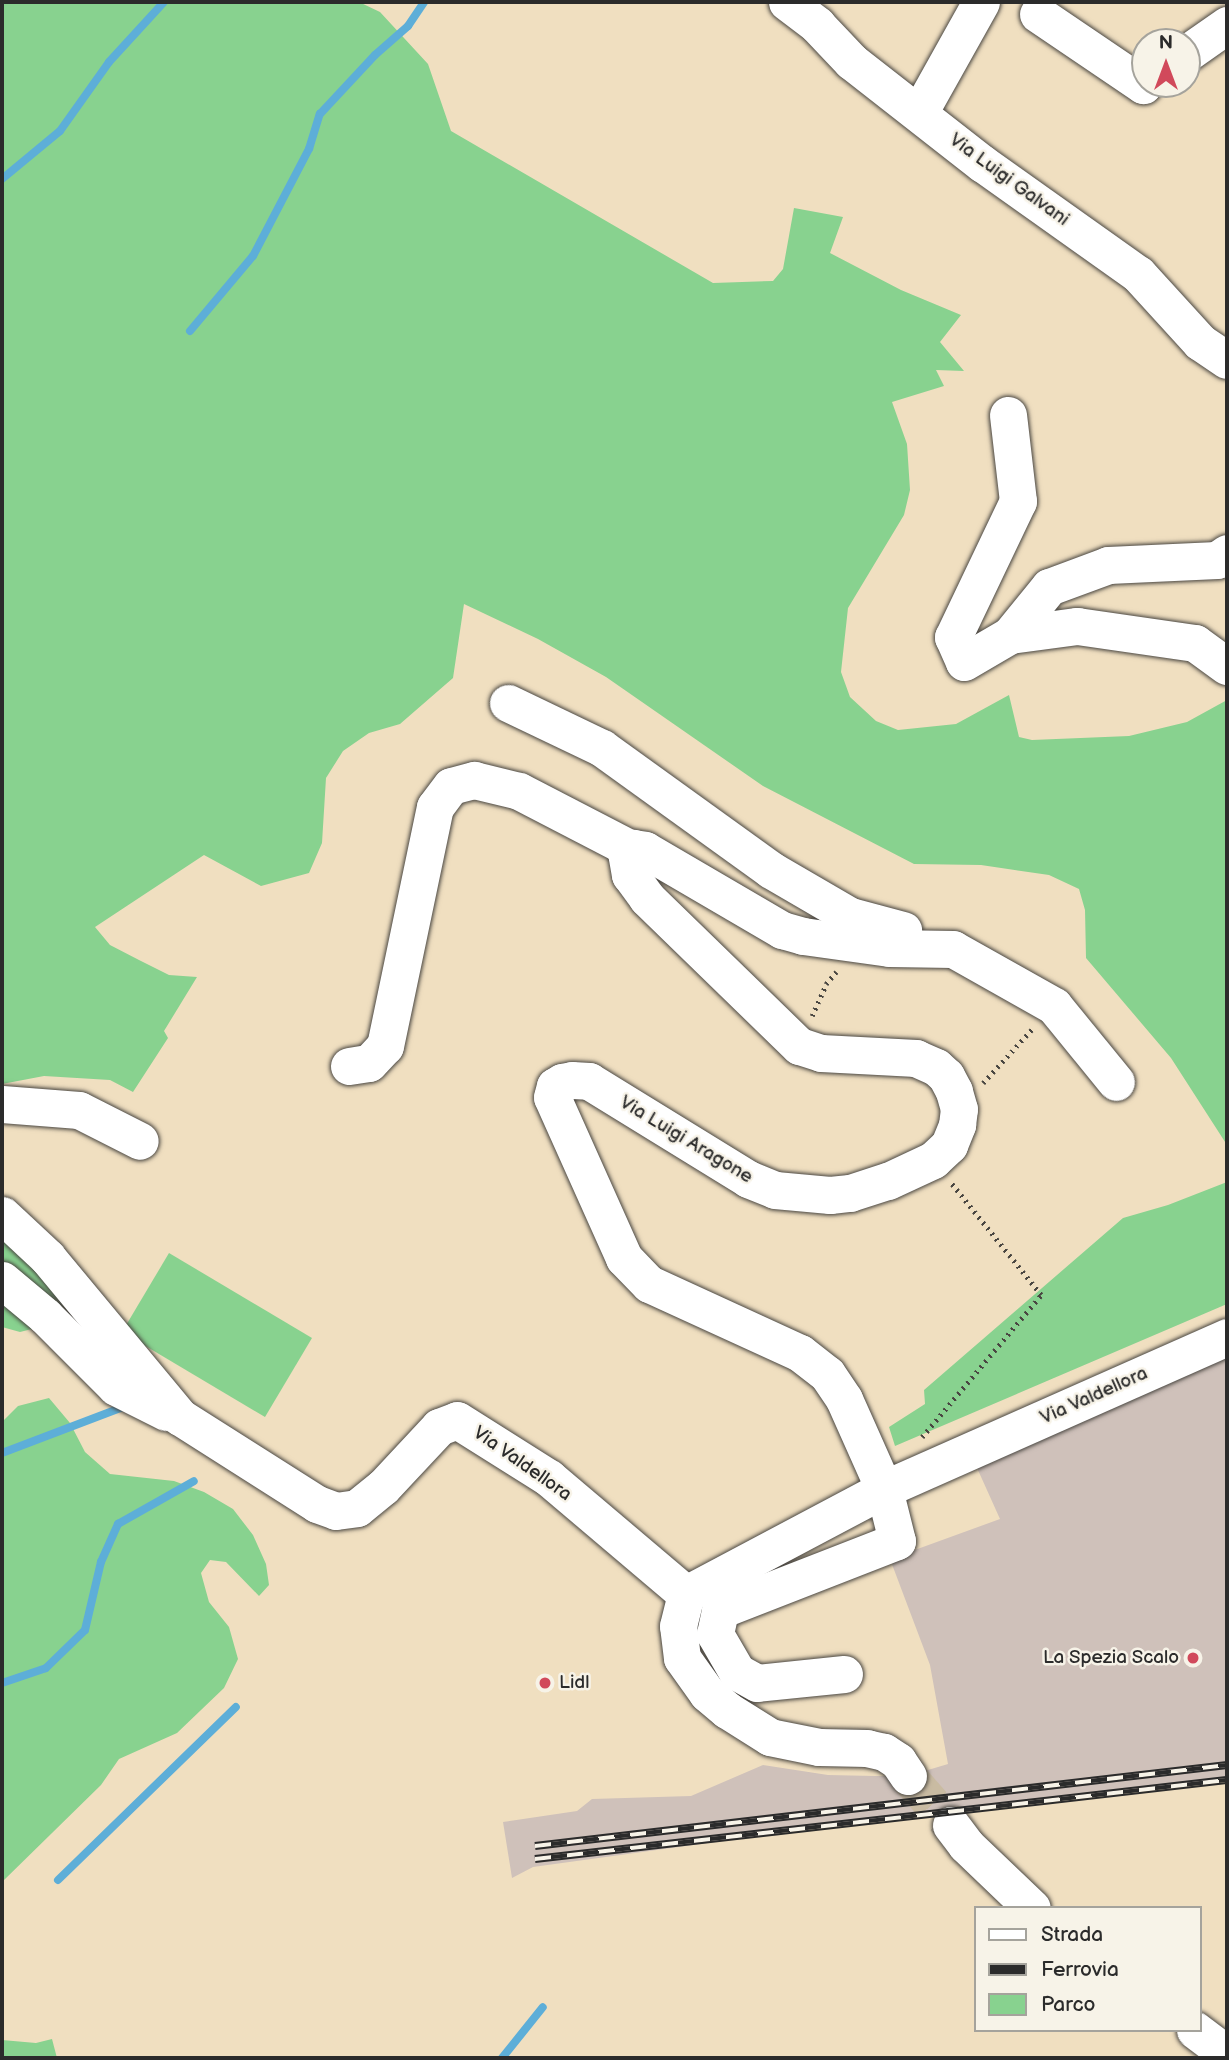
<!DOCTYPE html>
<style>
body{margin:0}
#map{position:relative;width:1229px;height:2060px;overflow:hidden;background:#f0dfc0;font-family:"Balsamiq Sans",sans-serif}
div>[style]{position:absolute}
.industrial>*{inset:0;background:#cfc1ba}
.green>*{inset:0;background:#88d28f}
.stream>*{height:8px;margin:-4px;padding:0 4px;transform-origin:4px;border-radius:4px;background:#5daed8}
.minor-tunnel>*{height:37px;margin-top:-18.5px;transform-origin:0;background:repeating-linear-gradient(90deg,#c9bba2 0 37px,transparent 0 55px)}
.path>*{height:4.5px;margin-top:-2.25px;transform-origin:0;background:repeating-linear-gradient(90deg,#494641 0 2px,transparent 0 7px)}
.roads{filter:drop-shadow(0 0 2px #494641) drop-shadow(0 0 2px #494641)}
.minor>*{height:37px;margin:-18.5px;padding:0 18.5px;transform-origin:18.5px;border-radius:18.5px;background:#fff}
.rail>*{height:8px;margin-top:-4px;transform-origin:0;background:repeating-linear-gradient(90deg,#f7f3e8 0 16px,#2b2b2b 0 32px);box-sizing:border-box;border-block:2px solid #2b2b2b}
.dots>*{width:19px;height:19px;translate:-50% -50%;box-sizing:border-box;border:4px solid #f7f3e8;border-radius:50%}
span{translate:-50% -50%;white-space:nowrap;text-align:center;line-height:1.15;-webkit-text-stroke:5px #f7f3e8;paint-order:stroke}
.street-label{font-size:19px;color:#2b2b2b}
.poi-label{font-size:19px;color:#2b2b2b}
.right{translate:-100% -50%;text-align:right}
.left{translate:0 -50%;text-align:left}
.frame{position:absolute;inset:0;border:4px solid #2b2b2b;pointer-events:none}
.legend{position:absolute;left:974px;top:1906px;width:228px;height:126px;box-sizing:border-box;background:#f7f3e8;border:2px solid #a5a39c;margin:0;padding:9px 12px;list-style:none;font-size:21px;color:#2b2b2b}
.legend li{display:flex;align-items:center;gap:14px;height:35px}
.legend b{width:35px;border:2px solid #a5a39c}
.north{position:absolute;left:1131px;top:28px;width:70px;height:70px;box-sizing:border-box;background:#f7f3e8;border:2px solid #a5a39c;border-radius:50%;rotate:0deg;font-size:19px;font-weight:700;line-height:28px;text-align:center;color:#2b2b2b}
.north::after{content:'';display:block;margin:auto;width:24px;height:32px;background:#d1495b;clip-path:polygon(50% 0,100% 100%,50% 72%,0 100%)}
</style>
<div id="map">
<div class="industrial">
<div style="clip-path:polygon(1227px 1351px,1227px 1779px,932px 1812px,533px 1867px,512px 1878px,503px 1822px,577px 1811px,592px 1799px,691px 1796px,763px 1765px,828px 1775px,875px 1776px,908px 1776px,948px 1764px,930px 1665px,890px 1559px,1000px 1519px,973px 1459px)"></div>
</div>
<div class="green">
<div style="clip-path:polygon(2px 2px,359px 2px,380px 12px,428px 64px,451px 131px,713px 283px,773px 281px,783px 269px,794px 208px,843px 217px,830px 253px,901px 290px,961px 315px,940px 342px,964px 371px,936px 370px,944px 386px,892px 402px,907px 444px,910px 490px,904px 515px,848px 608px,841px 672px,850px 697px,876px 721px,898px 730px,956px 724px,1009px 695px,1019px 737px,1032px 740px,1129px 736px,1187px 722px,1227px 700px,1227px 1145px,1171px 1058px,1086px 958px,1085px 910px,1079px 889px,1049px 875px,981px 865px,914px 864px,763px 786px,606px 677px,538px 639px,464px 604px,453px 678px,400px 724px,369px 733px,343px 751px,326px 778px,322px 843px,309px 873px,261px 886px,204px 855px,95px 927px,110px 945px,139px 960px,169px 975px,197px 977px,164px 1031px,168px 1038px,133px 1092px,110px 1080px,44px 1076px,2px 1084px)"></div>
<div style="clip-path:polygon(1227px 1182px,1227px 1304px,895px 1446px,889px 1427px,925px 1404px,924px 1390px,1123px 1218px,1168px 1205px)"></div>
<div style="clip-path:polygon(2px 1231px,71px 1305px,67px 1320px,20px 1332px,2px 1327px)"></div>
<div style="clip-path:polygon(169px 1253px,312px 1338px,265px 1417px,122px 1332px)"></div>
<div style="clip-path:polygon(49px 1398px,70px 1423px,85px 1452px,110px 1474px,174px 1481px,204px 1492px,233px 1509px,253px 1535px,266px 1564px,269px 1585px,259px 1596px,226px 1562px,210px 1560px,201px 1573px,209px 1602px,229px 1627px,238px 1659px,224px 1688px,177px 1733px,119px 1759px,101px 1785px,2px 1882px,2px 1422px,18px 1406px)"></div>
<div style="clip-path:polygon(52px 2039px,57px 2058px,2px 2058px,2px 2040px,36px 2043px)"></div>
</div>
<div class="stream">
<div style="left:2px;top:179px;width:75px;rotate:-39.6deg"></div>
<div style="left:60px;top:131px;width:85px;rotate:-54.6deg"></div>
<div style="left:109px;top:62px;width:81px;rotate:-47.5deg"></div>
<div style="left:190px;top:331px;width:98px;rotate:-50deg"></div>
<div style="left:253px;top:256px;width:121px;rotate:-62.4deg"></div>
<div style="left:309px;top:149px;width:37px;rotate:-73deg"></div>
<div style="left:320px;top:114px;width:81px;rotate:-47deg"></div>
<div style="left:375px;top:55px;width:44px;rotate:-41.3deg"></div>
<div style="left:408px;top:26px;width:29px;rotate:-56deg"></div>
<div style="left:2px;top:1453px;width:133px;rotate:-20.8deg"></div>
<div style="left:2px;top:1683px;width:46px;rotate:-18.8deg"></div>
<div style="left:46px;top:1668px;width:54px;rotate:-44.3deg"></div>
<div style="left:85px;top:1630px;width:70px;rotate:-76.8deg"></div>
<div style="left:101px;top:1562px;width:42px;rotate:-65.9deg"></div>
<div style="left:118px;top:1524px;width:87px;rotate:-29.5deg"></div>
<div style="left:58px;top:1880px;width:248px;rotate:-44.2deg"></div>
<div style="left:502px;top:2058px;width:65px;rotate:-51.2deg"></div>
</div>
<div class="minor-tunnel">
<div style="left:908px;top:1776px;width:65px;rotate:48.7deg"></div>
</div>
<div class="path">
<div style="left:812px;top:1016px;width:35px;rotate:-66deg"></div>
<div style="left:826px;top:984px;width:16px;rotate:-50deg"></div>
<div style="left:983px;top:1083px;width:76px;rotate:-47.7deg"></div>
<div style="left:922px;top:1437px;width:185px;rotate:-50deg"></div>
<div style="left:1041px;top:1295px;width:145px;rotate:-128.8deg"></div>
</div>
<div class="roads">
<div class="minor">
<div style="left:787px;top:2px;width:38px;rotate:37deg"></div>
<div style="left:817px;top:25px;width:50px;rotate:46.6deg"></div>
<div style="left:851px;top:61px;width:167px;rotate:38deg"></div>
<div style="left:983px;top:164px;width:190px;rotate:35.4deg"></div>
<div style="left:1138px;top:274px;width:92px;rotate:47.6deg"></div>
<div style="left:1200px;top:342px;width:32px;rotate:34deg"></div>
<div style="left:1038px;top:14px;width:127px;rotate:34.1deg"></div>
<div style="left:1143px;top:85px;width:3px;rotate:-45deg"></div>
<div style="left:1187px;top:53px;width:49px;rotate:-35deg"></div>
<div style="left:919px;top:113px;width:127px;rotate:-60.8deg"></div>
<div style="left:1008px;top:415px;width:87px;rotate:83.4deg"></div>
<div style="left:1018px;top:501px;width:151px;rotate:115.5deg"></div>
<div style="left:953px;top:637px;width:27px;rotate:66deg"></div>
<div style="left:964px;top:662px;width:53px;rotate:-30.4deg"></div>
<div style="left:1010px;top:635px;width:62px;rotate:-50.9deg"></div>
<div style="left:1049px;top:587px;width:63px;rotate:-20.4deg"></div>
<div style="left:1108px;top:565px;width:109px;rotate:-2.6deg"></div>
<div style="left:1217px;top:560px;width:12px;rotate:-35deg"></div>
<div style="left:1010px;top:635px;width:68px;rotate:-7.7deg"></div>
<div style="left:1077px;top:626px;width:119px;rotate:8.2deg"></div>
<div style="left:1195px;top:643px;width:39px;rotate:36deg"></div>
<div style="left:508px;top:703px;width:104px;rotate:25.6deg"></div>
<div style="left:602px;top:748px;width:208px;rotate:35.8deg"></div>
<div style="left:771px;top:870px;width:91px;rotate:30.2deg"></div>
<div style="left:850px;top:916px;width:55px;rotate:14.8deg"></div>
<div style="left:349px;top:1066px;width:20px;rotate:-9deg"></div>
<div style="left:369px;top:1063px;width:23px;rotate:-47deg"></div>
<div style="left:385px;top:1046px;width:244px;rotate:-78.2deg"></div>
<div style="left:435px;top:807px;width:26px;rotate:-53deg"></div>
<div style="left:451px;top:786px;width:24px;rotate:-15deg"></div>
<div style="left:474px;top:780px;width:46px;rotate:13.7deg"></div>
<div style="left:519px;top:791px;width:126px;rotate:27.4deg"></div>
<div style="left:2px;top:1104px;width:77px;rotate:4.5deg"></div>
<div style="left:79px;top:1110px;width:68px;rotate:26.9deg"></div>
<div style="left:2px;top:1215px;width:62px;rotate:43deg"></div>
<div style="left:47px;top:1257px;width:208px;rotate:50.3deg"></div>
<div style="left:180px;top:1417px;width:162px;rotate:32.4deg"></div>
<div style="left:317px;top:1504px;width:20px;rotate:20deg"></div>
<div style="left:336px;top:1511px;width:21px;rotate:-8deg"></div>
<div style="left:357px;top:1508px;width:33px;rotate:-39deg"></div>
<div style="left:383px;top:1487px;width:82px;rotate:-47deg"></div>
<div style="left:439px;top:1427px;width:19px;rotate:-21deg"></div>
<div style="left:457px;top:1420px;width:109px;rotate:32.2deg"></div>
<div style="left:549px;top:1478px;width:180px;rotate:40.3deg"></div>
<div style="left:2px;top:1280px;width:56px;rotate:39.9deg"></div>
<div style="left:45px;top:1316px;width:100px;rotate:45deg"></div>
<div style="left:116px;top:1387px;width:56px;rotate:26.6deg"></div>
<div style="left:844px;top:1674px;width:87px;rotate:174.1deg"></div>
<div style="left:757px;top:1683px;width:23px;rotate:-151deg"></div>
<div style="left:737px;top:1672px;width:44px;rotate:-120.1deg"></div>
<div style="left:715px;top:1634px;width:25px;rotate:-78deg"></div>
<div style="left:720px;top:1610px;width:190px;rotate:-21.3deg"></div>
<div style="left:897px;top:1541px;width:54px;rotate:-104deg"></div>
<div style="left:884px;top:1489px;width:98px;rotate:-114deg"></div>
<div style="left:844px;top:1399px;width:30px;rotate:-124deg"></div>
<div style="left:827px;top:1374px;width:34px;rotate:-142deg"></div>
<div style="left:800px;top:1353px;width:166px;rotate:-155.4deg"></div>
<div style="left:649px;top:1284px;width:36px;rotate:-134deg"></div>
<div style="left:624px;top:1258px;width:176px;rotate:-114.1deg"></div>
<div style="left:552px;top:1097px;width:11px;rotate:-75deg"></div>
<div style="left:555px;top:1086px;width:8px;rotate:-30deg"></div>
<div style="left:562px;top:1082px;width:10px;rotate:-11deg"></div>
<div style="left:572px;top:1080px;width:17px;rotate:3deg"></div>
<div style="left:589px;top:1081px;width:187px;rotate:31.6deg"></div>
<div style="left:748px;top:1179px;width:29px;rotate:22deg"></div>
<div style="left:775px;top:1190px;width:55px;rotate:5.2deg"></div>
<div style="left:830px;top:1195px;width:20px;rotate:-6deg"></div>
<div style="left:850px;top:1193px;width:40px;rotate:-18deg"></div>
<div style="left:888px;top:1181px;width:50px;rotate:-25deg"></div>
<div style="left:933px;top:1160px;width:22px;rotate:-43deg"></div>
<div style="left:949px;top:1145px;width:22px;rotate:-68deg"></div>
<div style="left:957px;top:1125px;width:16px;rotate:-83deg"></div>
<div style="left:959px;top:1109px;width:19px;rotate:-106deg"></div>
<div style="left:954px;top:1091px;width:17px;rotate:-118deg"></div>
<div style="left:946px;top:1076px;width:13px;rotate:-138deg"></div>
<div style="left:936px;top:1067px;width:22px;rotate:-156deg"></div>
<div style="left:916px;top:1058px;width:95px;rotate:-177deg"></div>
<div style="left:821px;top:1053px;width:23px;rotate:-162deg"></div>
<div style="left:799px;top:1046px;width:212px;rotate:-135.8deg"></div>
<div style="left:647px;top:898px;width:29px;rotate:-126deg"></div>
<div style="left:630px;top:875px;width:22px;rotate:-100deg"></div>
<div style="left:626px;top:853px;width:9px;rotate:-36deg"></div>
<div style="left:633px;top:848px;width:12px;rotate:9deg"></div>
<div style="left:645px;top:850px;width:159px;rotate:30.3deg"></div>
<div style="left:782px;top:930px;width:22px;rotate:16deg"></div>
<div style="left:803px;top:936px;width:87px;rotate:7.9deg"></div>
<div style="left:889px;top:948px;width:64px;rotate:0.9deg"></div>
<div style="left:953px;top:949px;width:116px;rotate:29.4deg"></div>
<div style="left:1054px;top:1006px;width:98px;rotate:50.8deg"></div>
<div style="left:908px;top:1776px;width:18px;rotate:-124deg"></div>
<div style="left:898px;top:1761px;width:17px;rotate:-147deg"></div>
<div style="left:884px;top:1752px;width:17px;rotate:-167deg"></div>
<div style="left:867px;top:1748px;width:48px;rotate:-178.8deg"></div>
<div style="left:819px;top:1747px;width:50px;rotate:-168.5deg"></div>
<div style="left:770px;top:1737px;width:51px;rotate:-147.9deg"></div>
<div style="left:727px;top:1710px;width:26px;rotate:-140deg"></div>
<div style="left:707px;top:1693px;width:43px;rotate:-125.5deg"></div>
<div style="left:682px;top:1658px;width:32px;rotate:-97deg"></div>
<div style="left:678px;top:1626px;width:33px;rotate:-76deg"></div>
<div style="left:686px;top:1594px;width:224px;rotate:-27.9deg"></div>
<div style="left:884px;top:1489px;width:375px;rotate:-23.9deg"></div>
<div style="left:951px;top:1825px;width:25px;rotate:53deg"></div>
<div style="left:966px;top:1845px;width:91px;rotate:43.7deg"></div>
<div style="left:1195px;top:2030px;width:40px;rotate:37deg"></div>
</div>
</div>
<div class="rail">
<div style="left:535px;top:1846px;width:697px;rotate:-6.68deg"></div>
<div style="left:535px;top:1859px;width:696px;rotate:-6.51deg"></div>
</div>
<div class="dots">
<div style="left:1193px;top:1658px;background:#d1495b"></div>
<div style="left:545px;top:1683px;background:#d1495b"></div>
</div>
<div class="street-label">
<span style="left:1009px;top:180px;rotate:36deg">Via Luigi Galvani</span>
<span style="left:686px;top:1140px;rotate:31deg">Via Luigi Aragone</span>
<span style="left:1094px;top:1396px;rotate:-24deg">Via Valdellora</span>
<span style="left:522px;top:1464px;rotate:35deg">Via Valdellora</span>
</div>
<div class="poi-label">
<span class="right" style="left:1179px;top:1658px">La Spezia Scalo</span>
<span class="left" style="left:559px;top:1683px">Lidl</span>
</div>
<div class="frame"></div>
<ul class="legend">
<li><b style="height:9px;background:#fff"></b>Strada</li>
<li><b style="height:9px;background:#2b2b2b"></b>Ferrovia</li>
<li><b style="height:19px;background:#88d28f"></b>Parco</li>
</ul>
<div class="north">N</div>
</div>
